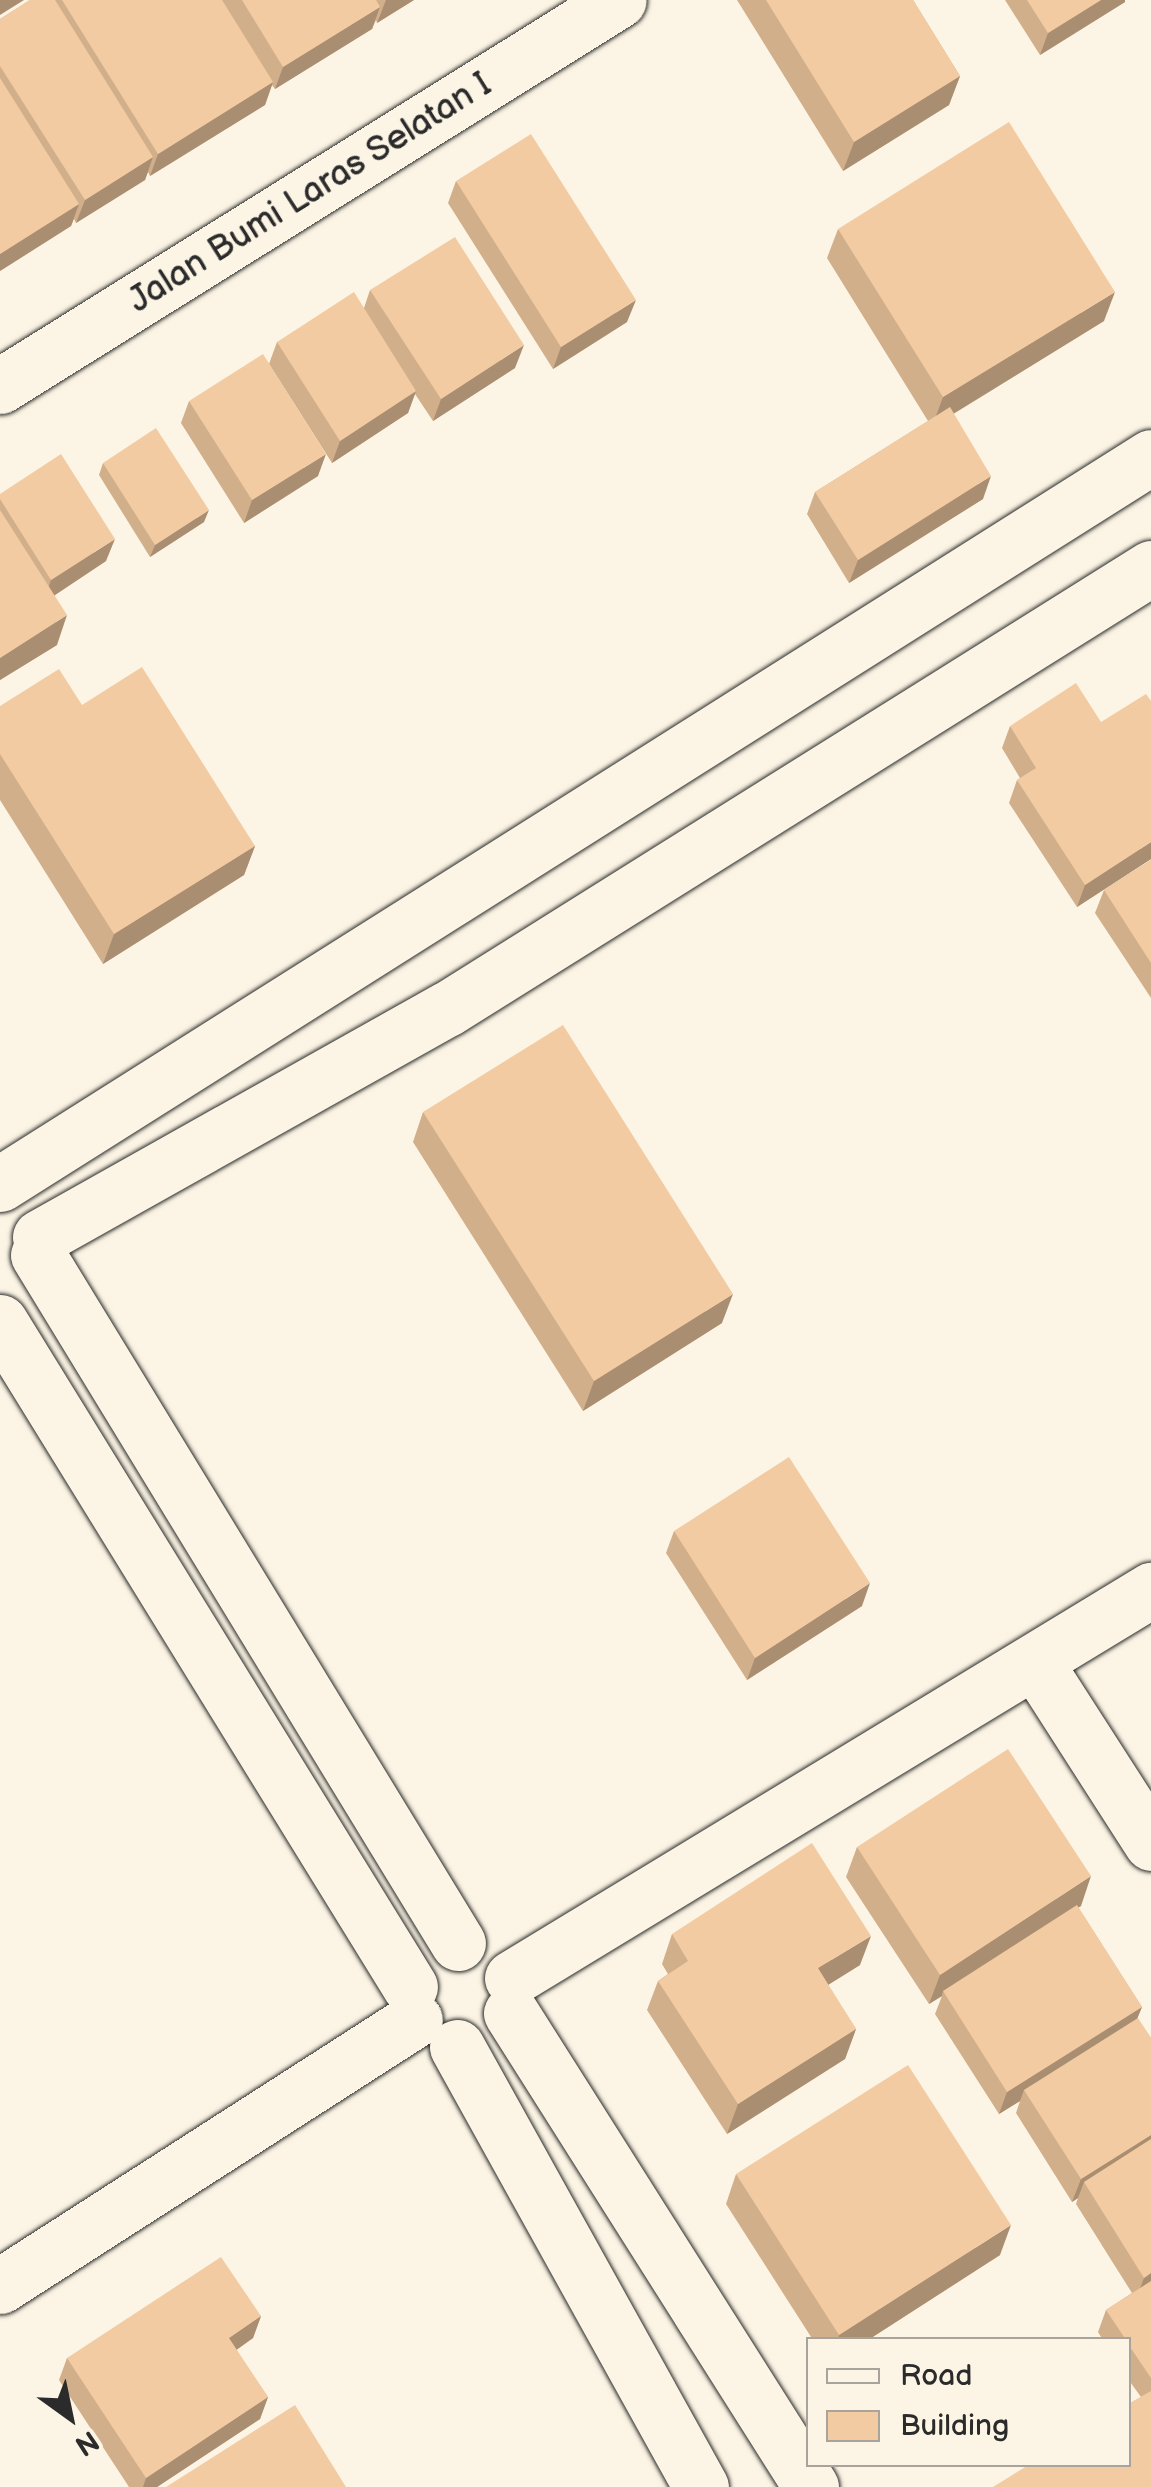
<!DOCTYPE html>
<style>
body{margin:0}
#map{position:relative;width:1151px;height:2487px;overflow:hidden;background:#fcf5e5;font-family:"Balsamiq Sans",sans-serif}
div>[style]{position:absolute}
.roads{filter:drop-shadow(0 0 2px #2b2b2b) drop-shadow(0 0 2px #2b2b2b)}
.street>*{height:55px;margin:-27.5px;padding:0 27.5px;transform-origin:27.5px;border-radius:27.5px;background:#fcf5e5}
.wall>*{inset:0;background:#d1af8b}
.shaded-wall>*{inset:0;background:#aa8e71}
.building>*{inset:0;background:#f3cba2}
span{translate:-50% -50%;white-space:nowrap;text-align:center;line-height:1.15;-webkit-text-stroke:10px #fcf5e5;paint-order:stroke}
.street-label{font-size:35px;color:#2b2b2b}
.legend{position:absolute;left:806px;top:2337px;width:325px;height:130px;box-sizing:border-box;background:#fcf5e5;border:2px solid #a8a49b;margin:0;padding:12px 18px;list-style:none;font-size:30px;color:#2b2b2b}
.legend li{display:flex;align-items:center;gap:20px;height:50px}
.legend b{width:50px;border:2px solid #a8a49b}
.north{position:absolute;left:20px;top:2367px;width:100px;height:100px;-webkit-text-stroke:8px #fcf5e5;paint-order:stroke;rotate:147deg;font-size:28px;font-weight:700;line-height:40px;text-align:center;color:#2b2b2b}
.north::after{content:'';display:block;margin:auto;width:35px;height:45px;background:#2b2b2b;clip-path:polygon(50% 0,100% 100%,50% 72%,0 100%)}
</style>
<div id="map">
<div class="roads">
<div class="street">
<div style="left:0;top:386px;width:729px;rotate:-31.95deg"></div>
<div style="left:0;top:1184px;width:1361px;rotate:-32.28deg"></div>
<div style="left:40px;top:1237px;width:467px;rotate:-29.3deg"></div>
<div style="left:447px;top:1009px;width:831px;rotate:-32.06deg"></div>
<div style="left:38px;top:1255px;width:806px;rotate:58.6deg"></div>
<div style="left:0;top:1322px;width:781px;rotate:58.34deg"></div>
<div style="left:1035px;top:1662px;width:215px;rotate:57.3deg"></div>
<div style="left:512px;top:1978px;width:748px;rotate:-31.27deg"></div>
<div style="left:511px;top:2013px;width:561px;rotate:57.67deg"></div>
<div style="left:457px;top:2047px;width:503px;rotate:60.99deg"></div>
<div style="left:0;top:2286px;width:493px;rotate:-32.7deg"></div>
</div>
</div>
<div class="wall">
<div style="clip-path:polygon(30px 0,414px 0,377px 23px,376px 20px,372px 29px,275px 89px,272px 85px,265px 105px,150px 176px,148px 172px,145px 180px,76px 223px,74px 219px,71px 226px,0 271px,0 19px)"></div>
<div style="clip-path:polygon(737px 0,913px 0,960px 76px,949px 105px,843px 171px)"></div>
<div style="clip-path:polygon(1005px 0,1125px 0,1125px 2px,1040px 55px)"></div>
<div style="clip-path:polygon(456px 181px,627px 322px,553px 369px,448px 203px)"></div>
<div style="clip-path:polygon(838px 229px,1104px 321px,953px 414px,983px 499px,849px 583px,807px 514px,815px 492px,928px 421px,827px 258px)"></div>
<div style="clip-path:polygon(370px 290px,515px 368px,433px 421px,415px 394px,408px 413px,332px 463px,269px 364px,277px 342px,364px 308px)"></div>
<div style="clip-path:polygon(189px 401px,318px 476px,244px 523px,181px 423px)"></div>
<div style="clip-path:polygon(103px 463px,204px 522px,150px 557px,99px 475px)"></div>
<div style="clip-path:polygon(0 494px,106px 561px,55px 595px,57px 645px,0 680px)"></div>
<div style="clip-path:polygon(82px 705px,255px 846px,244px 875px,103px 964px,0 800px,0 706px)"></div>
<div style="clip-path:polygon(1010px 726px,1151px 859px,1077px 907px,1009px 803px,1017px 780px,1020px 778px,1002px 748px)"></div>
<div style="clip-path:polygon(1151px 860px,1151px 998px,1095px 913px,1104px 890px)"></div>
<div style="clip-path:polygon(423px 1112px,722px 1323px,583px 1411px,413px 1142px)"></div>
<div style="clip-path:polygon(674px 1531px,862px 1606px,747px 1680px,666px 1553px)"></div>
<div style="clip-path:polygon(857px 1847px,1081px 1906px,1078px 1907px,1142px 2007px,1137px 2018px,1151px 2038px,1151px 2487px,1141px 2397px,1128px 2379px,1128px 2340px,1103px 2340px,1098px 2332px,1106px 2310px,1132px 2293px,1076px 2204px,1078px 2198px,1072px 2202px,1016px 2113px,1020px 2101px,999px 2114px,935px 2014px,942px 1996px,929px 2004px,846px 1877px)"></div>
<div style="clip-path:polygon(672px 1934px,860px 1965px,828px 1985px,856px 2029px,845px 2059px,727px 2134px,647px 2010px,658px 1981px,668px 1974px,662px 1964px)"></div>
<div style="clip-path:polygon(736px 2174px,1000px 2255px,868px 2340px,813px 2340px,726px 2204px)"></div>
<div style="clip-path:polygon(261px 2316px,253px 2338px,236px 2350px,268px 2397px,260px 2419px,157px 2487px,129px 2487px,59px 2380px,67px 2358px)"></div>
</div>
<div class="shaded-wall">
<div style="clip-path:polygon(0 0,24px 0,0 15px)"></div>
<div style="clip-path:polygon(386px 0,414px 0,377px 23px)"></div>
<div style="clip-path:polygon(1101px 0,1125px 0,1125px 2px,1040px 55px,1048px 33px)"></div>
<div style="clip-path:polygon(380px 7px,372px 29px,275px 89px,283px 67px)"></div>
<div style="clip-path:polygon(960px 76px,949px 105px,843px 171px,854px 142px)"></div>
<div style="clip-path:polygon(273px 82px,265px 105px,150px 176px,158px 154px)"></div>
<div style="clip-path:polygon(153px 157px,145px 180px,76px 223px,85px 200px)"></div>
<div style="clip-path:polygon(79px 204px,71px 226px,0 271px,0 254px)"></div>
<div style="clip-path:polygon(1115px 292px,1104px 321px,932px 427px,943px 397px)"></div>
<div style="clip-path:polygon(636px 300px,627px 322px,553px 369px,561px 347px)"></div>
<div style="clip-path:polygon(524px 345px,515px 368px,433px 421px,441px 399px)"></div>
<div style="clip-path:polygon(416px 391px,408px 413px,332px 463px,340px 441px)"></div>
<div style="clip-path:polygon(326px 454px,318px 476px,244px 523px,252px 500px)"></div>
<div style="clip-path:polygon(991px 476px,983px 499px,849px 583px,858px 560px)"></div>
<div style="clip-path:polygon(209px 510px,204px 522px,150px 557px,155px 545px)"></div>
<div style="clip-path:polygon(115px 539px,106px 561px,43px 603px,51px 580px)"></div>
<div style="clip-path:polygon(67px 615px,57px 645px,0 680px,0 658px)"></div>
<div style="clip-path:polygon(1151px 842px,1151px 859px,1077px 907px,1085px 885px)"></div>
<div style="clip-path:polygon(255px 846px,244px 875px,103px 964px,114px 934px)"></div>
<div style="clip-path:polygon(733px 1294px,722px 1323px,583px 1411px,594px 1381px)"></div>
<div style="clip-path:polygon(870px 1583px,862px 1606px,747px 1680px,755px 1658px)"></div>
<div style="clip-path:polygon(1091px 1876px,1081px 1906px,945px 1994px,943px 1991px,942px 1996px,929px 2004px,940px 1975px)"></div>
<div style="clip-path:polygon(871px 1936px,860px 1965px,807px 1998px,818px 1968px)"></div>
<div style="clip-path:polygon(1142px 2007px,1133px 2029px,1024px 2090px,1020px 2101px,999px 2114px,1007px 2092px)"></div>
<div style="clip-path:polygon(856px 2029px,845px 2059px,727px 2134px,738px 2104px)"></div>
<div style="clip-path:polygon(1151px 2135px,1151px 2152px,1084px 2182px,1078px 2198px,1072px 2202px,1081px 2179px)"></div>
<div style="clip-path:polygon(1011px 2225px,1000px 2255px,868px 2340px,838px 2340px,839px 2335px)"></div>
<div style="clip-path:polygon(1151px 2273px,1151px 2290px,1136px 2300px,1144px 2278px)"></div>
<div style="clip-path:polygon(261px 2316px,253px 2338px,221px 2361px,229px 2338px)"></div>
<div style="clip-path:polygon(268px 2397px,260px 2419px,157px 2487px,143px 2487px,146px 2478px)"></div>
</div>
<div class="building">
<div style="clip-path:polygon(30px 0,55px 0,153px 157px,85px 200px,0 66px,0 19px)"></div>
<div style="clip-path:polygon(62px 0,222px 0,273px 82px,158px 154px)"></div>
<div style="clip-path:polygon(242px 0,376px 0,380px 7px,283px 67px)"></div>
<div style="clip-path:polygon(766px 0,913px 0,960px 76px,854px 142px)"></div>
<div style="clip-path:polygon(1027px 0,1101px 0,1048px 33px)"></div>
<div style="clip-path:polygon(0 78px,79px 204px,0 254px)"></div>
<div style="clip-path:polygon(1009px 122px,1115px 292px,943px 397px,838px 229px)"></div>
<div style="clip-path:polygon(531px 134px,636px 300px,561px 347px,456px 181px)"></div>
<div style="clip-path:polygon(455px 237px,524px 345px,441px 399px,370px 290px)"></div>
<div style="clip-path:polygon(354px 292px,416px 391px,340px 441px,277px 342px)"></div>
<div style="clip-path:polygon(263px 354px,326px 454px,252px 500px,189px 401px)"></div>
<div style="clip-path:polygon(950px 407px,991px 476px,858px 560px,815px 492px)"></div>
<div style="clip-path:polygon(156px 428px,209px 510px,155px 545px,103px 463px)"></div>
<div style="clip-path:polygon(61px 454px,115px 539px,51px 580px,0 499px,0 494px)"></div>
<div style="clip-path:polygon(0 510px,67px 615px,0 658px)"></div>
<div style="clip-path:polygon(142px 667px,255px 846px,114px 934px,0 754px,0 706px,59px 669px,82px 705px)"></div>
<div style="clip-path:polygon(1076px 683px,1101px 722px,1146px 694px,1151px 701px,1151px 842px,1085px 885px,1017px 780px,1036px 768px,1010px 726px)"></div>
<div style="clip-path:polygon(1151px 860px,1151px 963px,1104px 890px)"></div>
<div style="clip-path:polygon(563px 1025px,733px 1294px,594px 1381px,423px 1112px)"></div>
<div style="clip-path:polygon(789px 1457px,870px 1583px,755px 1658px,674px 1531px)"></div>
<div style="clip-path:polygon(1008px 1749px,1091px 1876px,940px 1975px,857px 1847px)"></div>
<div style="clip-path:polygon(812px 1843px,871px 1936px,818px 1968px,856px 2029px,738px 2104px,658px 1981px,688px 1961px,672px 1934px)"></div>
<div style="clip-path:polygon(1077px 1905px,1142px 2007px,1007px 2092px,943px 1991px)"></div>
<div style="clip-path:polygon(1138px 2018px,1151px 2038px,1151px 2135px,1081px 2179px,1024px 2090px)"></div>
<div style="clip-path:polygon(908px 2065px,1011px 2225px,839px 2335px,736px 2174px)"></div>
<div style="clip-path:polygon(1151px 2139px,1151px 2273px,1144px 2278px,1084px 2182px)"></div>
<div style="clip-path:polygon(221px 2257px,261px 2316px,229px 2338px,268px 2397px,146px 2478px,67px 2358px)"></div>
<div style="clip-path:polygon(1151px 2281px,1151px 2378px,1128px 2344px,1128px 2340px,1126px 2340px,1106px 2310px)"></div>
<div style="clip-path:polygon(1151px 2391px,1151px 2487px,993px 2487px,1030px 2464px,1128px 2464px,1128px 2404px)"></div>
<div style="clip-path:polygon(295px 2405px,346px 2487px,166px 2487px)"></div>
</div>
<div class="street-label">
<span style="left:310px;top:193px;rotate:-32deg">Jalan Bumi Laras Selatan I</span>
</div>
<ul class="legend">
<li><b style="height:12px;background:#fcf5e5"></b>Road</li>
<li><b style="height:28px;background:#f3cba2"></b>Building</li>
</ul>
<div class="north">N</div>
</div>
